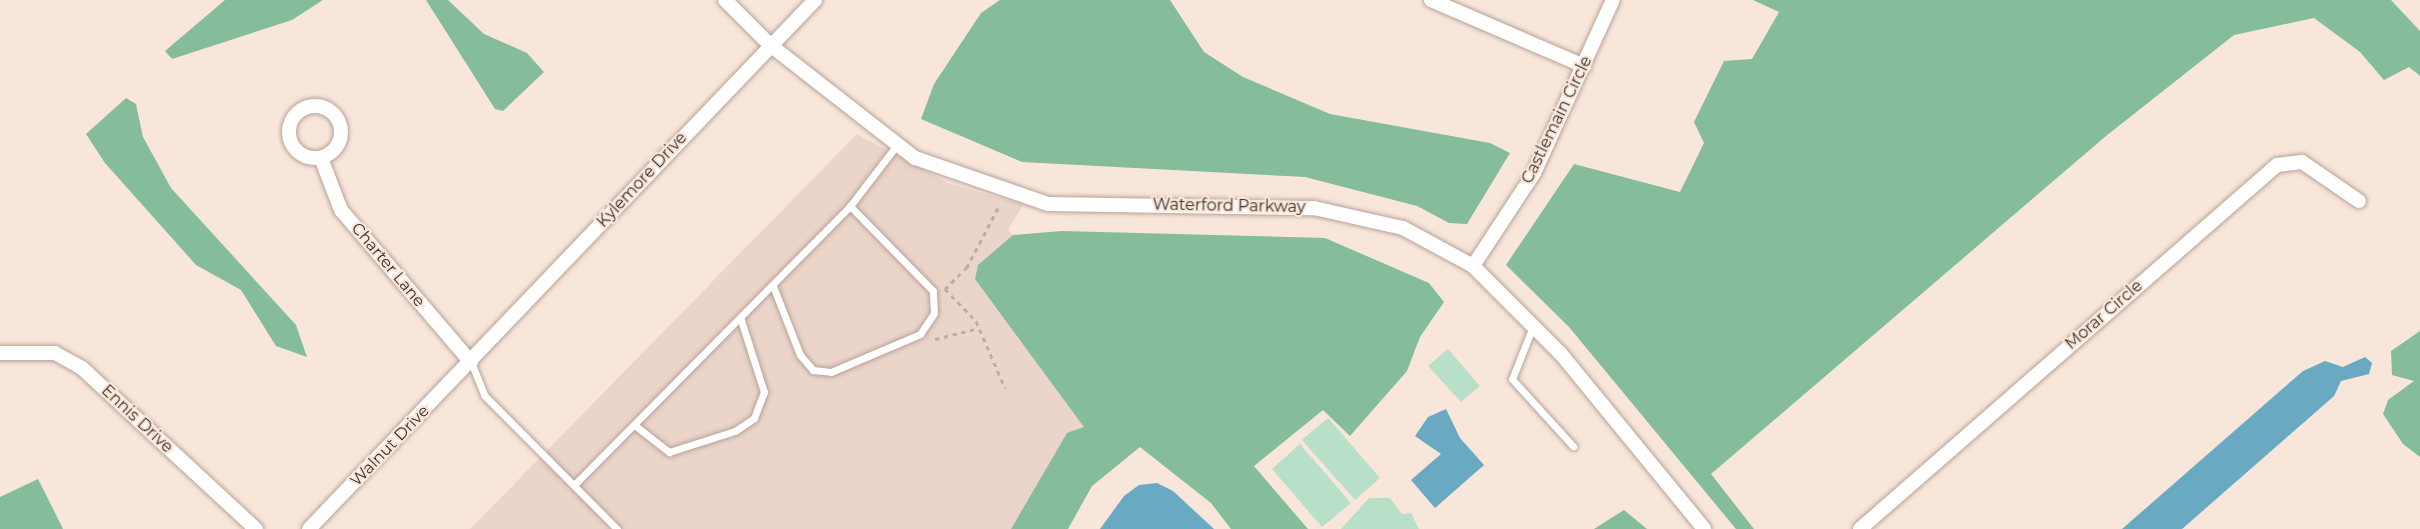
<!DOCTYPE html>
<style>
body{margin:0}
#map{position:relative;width:2420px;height:529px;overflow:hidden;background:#f9e6da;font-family:Montserrat,sans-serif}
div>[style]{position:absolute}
.education>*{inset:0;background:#ebd4c9}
.green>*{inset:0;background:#b8dfc7}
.forest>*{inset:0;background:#85bc9b}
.water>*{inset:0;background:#69a9c2}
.path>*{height:3px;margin-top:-1.5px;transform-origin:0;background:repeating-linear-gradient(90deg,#bdaea4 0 4.5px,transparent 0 9px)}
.roads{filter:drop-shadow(0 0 2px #b5a399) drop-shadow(0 0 2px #b5a399)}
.lane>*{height:7px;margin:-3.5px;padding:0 3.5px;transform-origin:3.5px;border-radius:3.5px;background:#fff}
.street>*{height:14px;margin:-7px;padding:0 7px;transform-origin:7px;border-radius:7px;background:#fff}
.street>.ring{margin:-7px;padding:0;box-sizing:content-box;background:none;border:14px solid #fff;border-radius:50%}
span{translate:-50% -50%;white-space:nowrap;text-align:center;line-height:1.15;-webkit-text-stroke:4.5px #f9e6da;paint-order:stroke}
.street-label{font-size:16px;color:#3a332e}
</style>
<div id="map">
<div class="education">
<div style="clip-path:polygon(857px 134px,948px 183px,1023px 205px,1008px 230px,1143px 372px,1050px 529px,470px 529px)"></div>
</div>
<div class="green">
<div style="clip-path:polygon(1448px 349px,1480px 386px,1461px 402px,1428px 366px)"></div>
<div style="clip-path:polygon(1328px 418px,1380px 478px,1355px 500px,1302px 440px)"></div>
<div style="clip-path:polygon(1300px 444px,1351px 503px,1322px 527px,1272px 469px)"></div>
<div style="clip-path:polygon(1369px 498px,1390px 498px,1402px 514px,1411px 513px,1419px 529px,1341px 529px)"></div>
</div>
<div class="forest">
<div style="clip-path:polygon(225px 0,323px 0,292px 20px,172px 59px,165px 51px)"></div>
<div style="clip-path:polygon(426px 0,448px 0,484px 34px,527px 53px,544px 72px,503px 111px,495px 109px)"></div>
<div style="clip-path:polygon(1000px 0,1170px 0,1204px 52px,1243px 77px,1330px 114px,1490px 143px,1510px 153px,1467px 224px,1449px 223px,1417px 206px,1305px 177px,1022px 162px,921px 119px,934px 84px,981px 13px)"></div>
<div style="clip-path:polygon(1753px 0,2391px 0,2420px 31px,2420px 76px,2409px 67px,2384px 80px,2360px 52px,2314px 18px,2234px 35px,2106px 136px,1711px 474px,1754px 529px,1736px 529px,1569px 327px,1506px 265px,1574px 164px,1680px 192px,1704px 143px,1694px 122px,1724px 61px,1752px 59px,1779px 12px)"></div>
<div style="clip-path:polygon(126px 98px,136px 104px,143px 137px,171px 188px,296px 325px,307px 357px,276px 346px,241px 290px,196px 265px,105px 163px,86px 134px)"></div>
<div style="clip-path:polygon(1062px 231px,1325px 238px,1429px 283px,1444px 302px,1420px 337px,1407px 371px,1350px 436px,1323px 410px,1254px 466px,1308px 529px,1231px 529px,1211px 503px,1140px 447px,1092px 486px,1068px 529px,1011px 529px,1067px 433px,1084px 427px,975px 279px,978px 265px,1013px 235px)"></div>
<div style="clip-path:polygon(2420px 331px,2420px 457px,2403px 444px,2383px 414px,2388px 400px,2414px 381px,2392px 375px,2391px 351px)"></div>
<div style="clip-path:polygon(38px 479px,63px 529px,0 529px,0 497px)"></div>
<div style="clip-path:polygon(1624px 510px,1647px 529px,1594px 529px,1597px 527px)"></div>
</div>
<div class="water">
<div style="clip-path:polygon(2365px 357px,2372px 363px,2369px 374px,2341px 381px,2334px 396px,2182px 529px,2122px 529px,2303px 371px,2325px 361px,2343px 367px)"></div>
<div style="clip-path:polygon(1446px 409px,1460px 438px,1484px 465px,1435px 508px,1411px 480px,1441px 454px,1415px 436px,1428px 417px)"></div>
<div style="clip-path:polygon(1157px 483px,1173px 491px,1214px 529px,1100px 529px,1124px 496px,1139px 485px)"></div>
</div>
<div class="path">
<div style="left:998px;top:208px;width:67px;rotate:117.7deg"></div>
<div style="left:967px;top:267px;width:31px;rotate:135deg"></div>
<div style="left:945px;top:289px;width:45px;rotate:45.9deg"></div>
<div style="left:976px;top:321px;width:73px;rotate:66.6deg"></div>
<div style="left:935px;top:339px;width:45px;rotate:-14deg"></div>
</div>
<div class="roads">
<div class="lane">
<div style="left:773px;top:286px;width:74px;rotate:68.6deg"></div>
<div style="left:800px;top:355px;width:20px;rotate:49deg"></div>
<div style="left:813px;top:370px;width:18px;rotate:6deg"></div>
<div style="left:831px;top:372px;width:97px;rotate:-23.1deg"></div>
<div style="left:920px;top:334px;width:25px;rotate:-56deg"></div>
<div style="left:934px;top:313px;width:22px;rotate:-93deg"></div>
<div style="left:933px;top:291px;width:119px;rotate:-134.3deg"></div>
<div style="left:1533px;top:326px;width:57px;rotate:111.6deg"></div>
<div style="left:1512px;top:379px;width:91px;rotate:47.7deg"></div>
<div style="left:471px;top:362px;width:35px;rotate:68deg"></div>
<div style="left:484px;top:395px;width:189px;rotate:45.2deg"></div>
<div style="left:637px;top:427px;width:41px;rotate:38deg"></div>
<div style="left:669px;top:452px;width:69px;rotate:-17.7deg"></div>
<div style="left:735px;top:431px;width:23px;rotate:-34deg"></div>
<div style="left:754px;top:418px;width:28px;rotate:-69deg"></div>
<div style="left:764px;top:392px;width:76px;rotate:-107.7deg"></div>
<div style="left:574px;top:485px;width:392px;rotate:-45.3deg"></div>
<div style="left:850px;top:206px;width:76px;rotate:-52.5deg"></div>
</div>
<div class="street">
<div style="left:725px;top:0;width:62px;rotate:45deg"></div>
<div style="left:769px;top:44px;width:185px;rotate:38deg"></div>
<div style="left:915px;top:158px;width:141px;rotate:19.1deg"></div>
<div style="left:1048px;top:204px;width:266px;rotate:0.9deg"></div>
<div style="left:1314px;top:208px;width:91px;rotate:12.7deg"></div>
<div style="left:1403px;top:228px;width:80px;rotate:28.5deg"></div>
<div style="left:1473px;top:266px;width:124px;rotate:45deg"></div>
<div style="left:1561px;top:354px;width:226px;rotate:50.7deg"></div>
<div style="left:1431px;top:0;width:167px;rotate:23.3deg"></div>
<div class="ring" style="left:289px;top:106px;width:38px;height:38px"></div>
<div style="left:321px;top:158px;width:56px;rotate:69deg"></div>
<div style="left:341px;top:210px;width:200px;rotate:49.5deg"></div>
<div style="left:1473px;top:266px;width:111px;rotate:-56.7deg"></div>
<div style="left:1534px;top:173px;width:190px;rotate:-65.5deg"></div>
<div style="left:0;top:353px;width:55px"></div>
<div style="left:55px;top:353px;width:31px;rotate:29deg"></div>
<div style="left:82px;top:368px;width:237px;rotate:42.8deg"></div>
<div style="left:309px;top:529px;width:732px;rotate:-46.27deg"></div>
<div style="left:1860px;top:529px;width:554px;rotate:-41.12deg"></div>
<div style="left:2277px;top:165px;width:25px;rotate:-7deg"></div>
<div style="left:2302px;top:162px;width:69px;rotate:34.4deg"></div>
</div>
</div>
<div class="street-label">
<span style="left:1557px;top:120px;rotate:-64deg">Castlemain Circle</span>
<span style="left:642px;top:180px;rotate:-47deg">Kylemore Drive</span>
<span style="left:1229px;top:206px;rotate:1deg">Waterford Parkway</span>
<span style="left:388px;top:265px;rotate:50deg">Charter Lane</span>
<span style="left:2104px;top:315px;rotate:-41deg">Morar Circle</span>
<span style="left:137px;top:419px;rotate:43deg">Ennis Drive</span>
<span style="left:390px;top:446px;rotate:-46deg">Walnut Drive</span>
</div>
</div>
